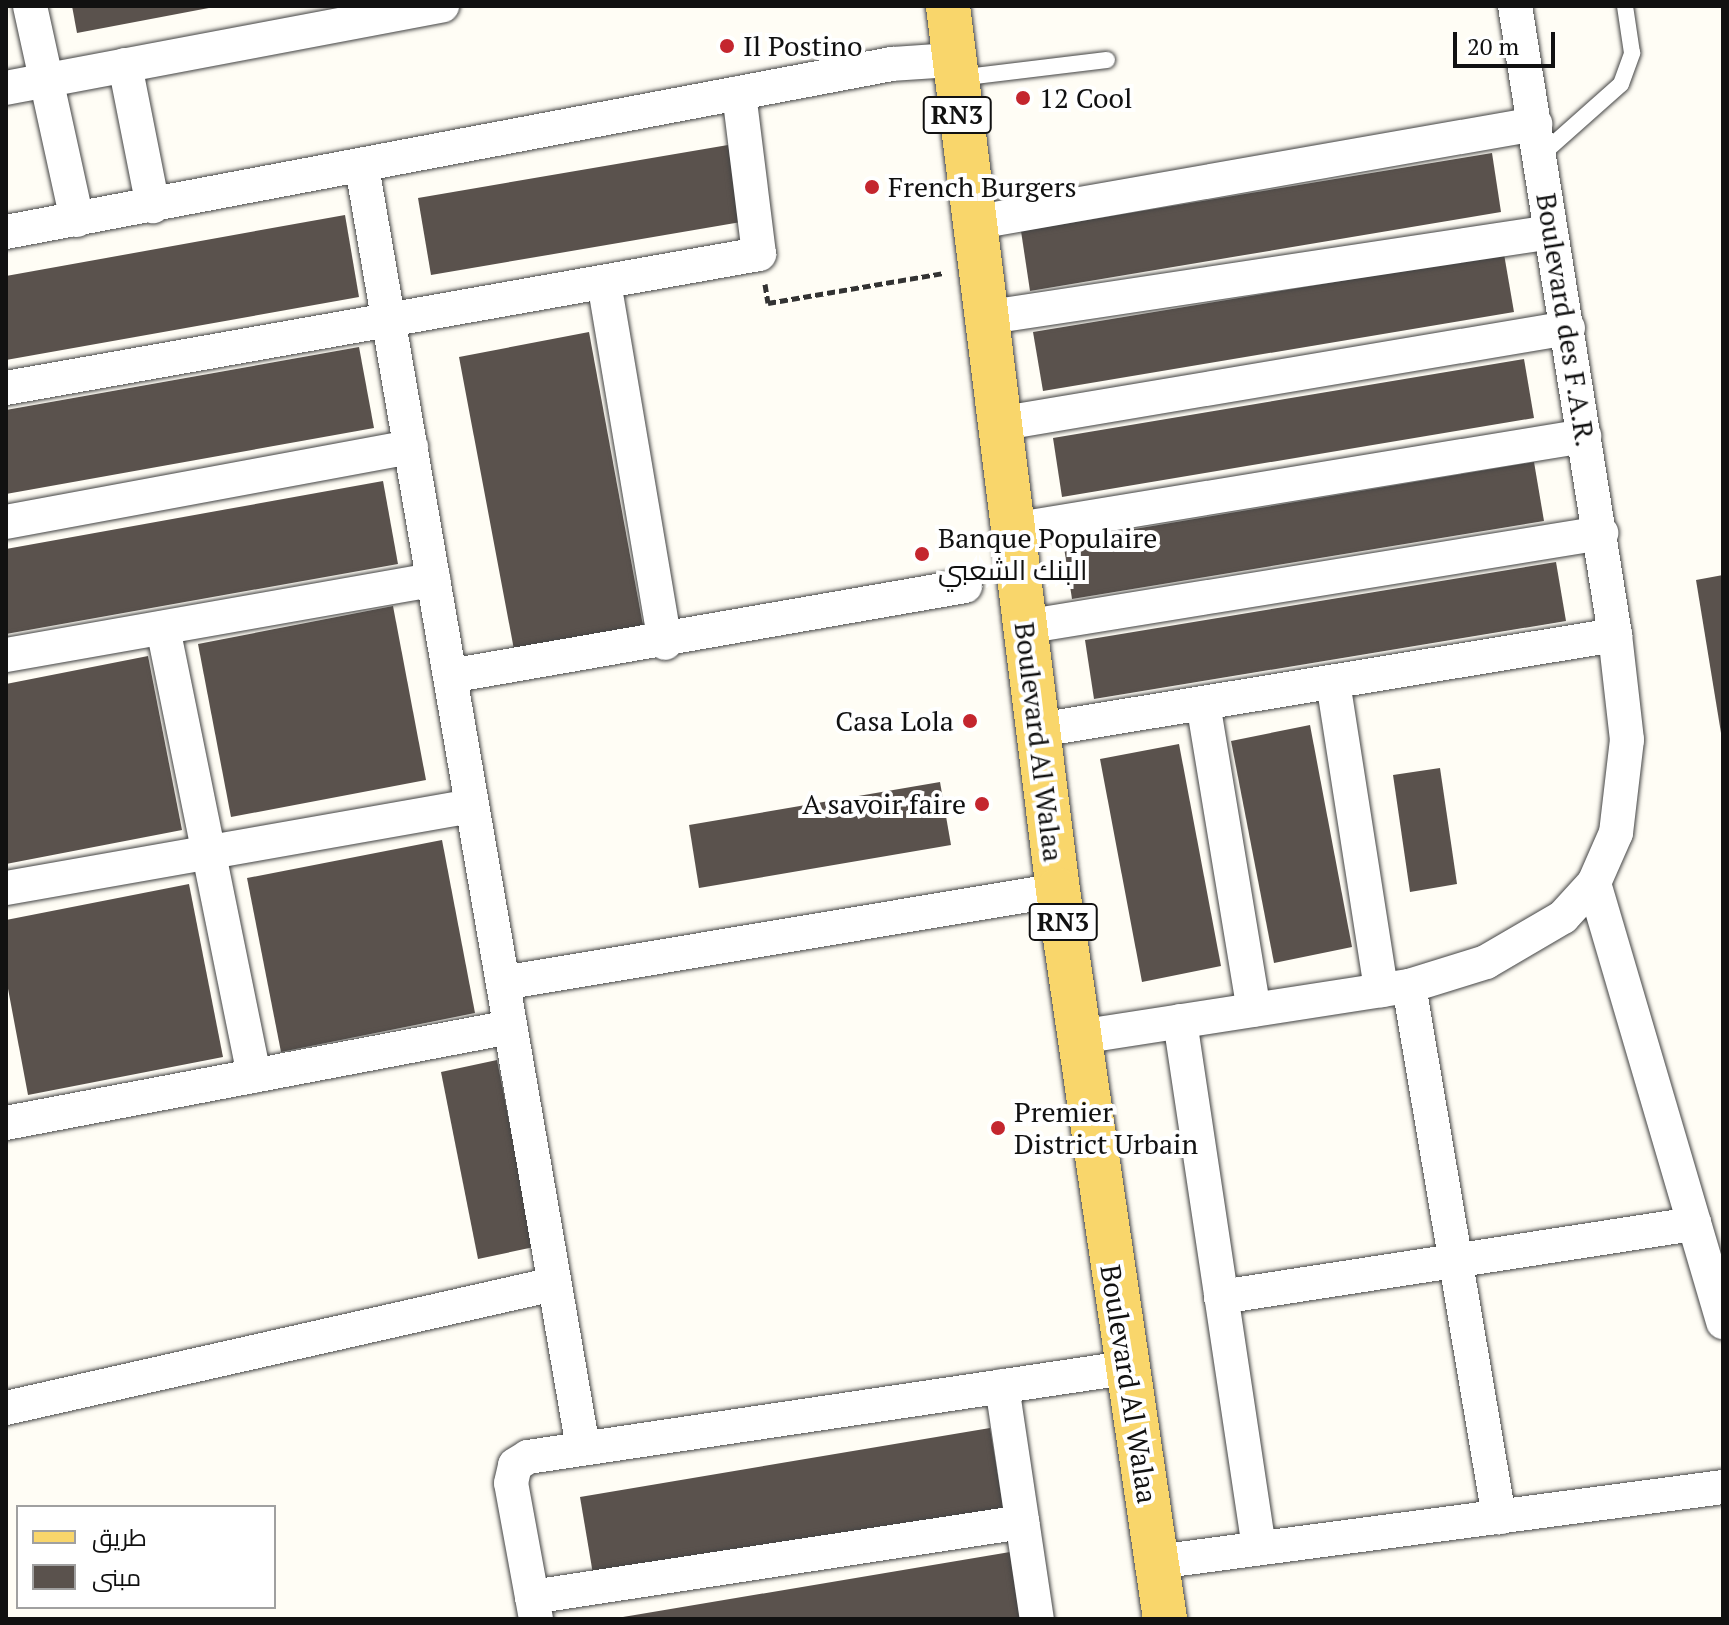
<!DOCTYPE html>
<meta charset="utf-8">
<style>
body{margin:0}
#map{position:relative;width:1729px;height:1625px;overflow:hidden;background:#fffdf5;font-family:"PT Serif",Cairo,serif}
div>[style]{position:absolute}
.building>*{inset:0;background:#5a524d}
.path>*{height:5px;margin-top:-2.5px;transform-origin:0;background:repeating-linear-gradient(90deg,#333 0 8px,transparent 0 12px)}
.roads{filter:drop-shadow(0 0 2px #444) drop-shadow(0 0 2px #444)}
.service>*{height:16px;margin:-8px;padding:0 8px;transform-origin:8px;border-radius:8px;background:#fff}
.minor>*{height:34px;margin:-17px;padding:0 17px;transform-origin:17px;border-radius:17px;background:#fff}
.primary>*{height:44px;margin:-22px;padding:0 22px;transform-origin:22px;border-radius:22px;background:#f9d66b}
.dots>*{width:22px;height:22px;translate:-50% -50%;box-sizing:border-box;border:4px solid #fff;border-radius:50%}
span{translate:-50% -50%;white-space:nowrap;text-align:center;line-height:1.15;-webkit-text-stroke:8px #fff;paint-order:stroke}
.shield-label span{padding:2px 6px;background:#fff;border:2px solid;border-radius:6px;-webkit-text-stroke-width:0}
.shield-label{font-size:26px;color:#111;font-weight:700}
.poi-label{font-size:28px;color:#111}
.left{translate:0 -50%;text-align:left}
.right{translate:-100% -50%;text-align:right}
.street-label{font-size:28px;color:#111}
.frame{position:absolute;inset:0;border:8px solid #111;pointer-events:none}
.legend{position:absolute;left:16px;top:1505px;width:260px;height:104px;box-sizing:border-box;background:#fff;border:2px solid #a0a0a0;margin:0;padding:10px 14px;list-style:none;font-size:24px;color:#111}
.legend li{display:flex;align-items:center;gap:16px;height:40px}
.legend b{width:40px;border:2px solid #a0a0a0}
.scale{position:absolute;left:1453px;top:32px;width:102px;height:36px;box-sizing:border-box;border:4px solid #111;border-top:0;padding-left:10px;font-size:24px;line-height:28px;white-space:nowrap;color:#111;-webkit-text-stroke:6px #fff;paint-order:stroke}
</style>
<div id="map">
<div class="building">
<div style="clip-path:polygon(72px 6px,214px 6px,214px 7px,77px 33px)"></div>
<div style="clip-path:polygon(728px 145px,741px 222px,431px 275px,418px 198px)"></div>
<div style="clip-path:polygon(1492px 153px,1501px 212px,1030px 291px,1021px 231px)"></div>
<div style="clip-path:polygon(345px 215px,359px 297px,6px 360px,6px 276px)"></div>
<div style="clip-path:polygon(1504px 254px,1514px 312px,1043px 391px,1033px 332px)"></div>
<div style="clip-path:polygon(589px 332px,644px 631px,515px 655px,459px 357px)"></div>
<div style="clip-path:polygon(359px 347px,374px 428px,6px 494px,6px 410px)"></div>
<div style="clip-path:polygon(1524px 359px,1534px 418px,1062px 497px,1053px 438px)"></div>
<div style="clip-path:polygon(1534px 462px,1544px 521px,1072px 599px,1063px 541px)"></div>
<div style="clip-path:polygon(383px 481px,398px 564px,6px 634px,6px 549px)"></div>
<div style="clip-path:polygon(1556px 562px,1566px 621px,1094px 699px,1085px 640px)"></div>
<div style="clip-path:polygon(1723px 575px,1723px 733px,1721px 733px,1696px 580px)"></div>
<div style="clip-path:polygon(393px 606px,426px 780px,231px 817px,198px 644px)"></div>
<div style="clip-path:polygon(148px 656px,182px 830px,6px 864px,6px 684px)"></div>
<div style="clip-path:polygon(1310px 725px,1352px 947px,1274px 963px,1231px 741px)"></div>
<div style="clip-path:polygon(1179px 744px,1221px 966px,1142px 982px,1100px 759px)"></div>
<div style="clip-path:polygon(1440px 768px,1457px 884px,1410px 892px,1393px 775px)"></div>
<div style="clip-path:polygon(940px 782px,951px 845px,699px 888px,689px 825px)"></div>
<div style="clip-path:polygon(442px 840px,475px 1013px,281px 1052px,247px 878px)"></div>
<div style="clip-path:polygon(189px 884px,223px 1057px,28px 1095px,6px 978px,6px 920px)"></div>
<div style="clip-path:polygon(497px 1060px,534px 1247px,478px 1259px,441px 1072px)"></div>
<div style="clip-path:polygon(990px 1428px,1004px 1512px,594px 1580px,580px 1497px)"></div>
<div style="clip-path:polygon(1010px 1552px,1021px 1619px,623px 1619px,623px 1617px)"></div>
</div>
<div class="path">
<div style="left:765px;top:284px;width:19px;rotate:81deg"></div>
<div style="left:768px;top:303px;width:179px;rotate:-9.7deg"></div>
</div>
<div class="roads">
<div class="service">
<div style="left:958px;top:78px;width:150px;rotate:-6.9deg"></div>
<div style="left:1540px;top:156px;width:108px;rotate:-41.6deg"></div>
<div style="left:1621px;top:84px;width:33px;rotate:-70deg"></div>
<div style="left:1632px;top:53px;width:48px;rotate:-98.5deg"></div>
</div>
<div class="minor">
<div style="left:30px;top:6px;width:219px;rotate:77.6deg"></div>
<div style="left:125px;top:65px;width:144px;rotate:78.8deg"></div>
<div style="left:6px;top:88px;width:444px;rotate:-10.7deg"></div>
<div style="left:362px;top:167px;width:1300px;rotate:80.21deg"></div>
<div style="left:972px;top:223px;width:572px;rotate:-9.97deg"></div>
<div style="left:6px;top:232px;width:902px;rotate:-10.74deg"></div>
<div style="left:892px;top:64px;width:61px;rotate:-3.8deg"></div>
<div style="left:604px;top:282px;width:366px;rotate:80.4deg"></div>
<div style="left:983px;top:318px;width:574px;rotate:-8.61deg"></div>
<div style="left:6px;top:388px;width:765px;rotate:-10.09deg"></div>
<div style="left:759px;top:254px;width:162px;rotate:-97.1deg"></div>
<div style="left:998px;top:424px;width:578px;rotate:-9.56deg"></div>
<div style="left:6px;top:522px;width:412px;rotate:-10.5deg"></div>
<div style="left:1012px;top:530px;width:580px;rotate:-9.33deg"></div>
<div style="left:1024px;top:627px;width:585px;rotate:-9.25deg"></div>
<div style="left:163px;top:628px;width:457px;rotate:78.5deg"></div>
<div style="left:6px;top:655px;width:434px;rotate:-10deg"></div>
<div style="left:450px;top:676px;width:523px;rotate:-9.91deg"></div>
<div style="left:1333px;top:682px;width:312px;rotate:81.1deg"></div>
<div style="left:1203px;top:703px;width:311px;rotate:80.6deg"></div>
<div style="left:1039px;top:730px;width:584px;rotate:-9.37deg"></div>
<div style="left:1594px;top:883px;width:458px;rotate:73.6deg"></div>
<div style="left:6px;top:888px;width:473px;rotate:-10deg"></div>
<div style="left:503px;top:983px;width:563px;rotate:-9.51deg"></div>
<div style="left:1409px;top:986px;width:539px;rotate:80.38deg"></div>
<div style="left:1180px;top:1021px;width:533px;rotate:81.47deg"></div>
<div style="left:1079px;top:1037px;width:334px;rotate:-8.8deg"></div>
<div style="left:1409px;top:986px;width:81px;rotate:-17.3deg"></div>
<div style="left:1486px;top:962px;width:89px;rotate:-30.3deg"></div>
<div style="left:1563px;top:917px;width:46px;rotate:-47.6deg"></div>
<div style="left:1594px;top:883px;width:55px;rotate:-66.3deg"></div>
<div style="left:1616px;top:833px;width:94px;rotate:-83.3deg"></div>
<div style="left:1627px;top:740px;width:106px;rotate:-96.5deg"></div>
<div style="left:1615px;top:635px;width:637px;rotate:-99.03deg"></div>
<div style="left:6px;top:1123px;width:513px;rotate:-10.78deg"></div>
<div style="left:1221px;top:1297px;width:479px;rotate:-8.8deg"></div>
<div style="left:1002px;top:1386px;width:236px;rotate:81.5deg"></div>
<div style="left:6px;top:1408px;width:562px;rotate:-12.75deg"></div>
<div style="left:1157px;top:1562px;width:571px;rotate:-7.55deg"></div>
<div style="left:532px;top:1597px;width:496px;rotate:-8.7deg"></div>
<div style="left:536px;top:1619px;width:138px;rotate:-100.4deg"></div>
<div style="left:511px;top:1483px;width:18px;rotate:-77deg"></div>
<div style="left:515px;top:1465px;width:15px;rotate:-32deg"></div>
<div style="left:528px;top:1457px;width:604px;rotate:-8.48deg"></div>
</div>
<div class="primary">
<div style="left:948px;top:6px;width:891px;rotate:82.91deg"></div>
<div style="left:1058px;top:890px;width:737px;rotate:81.65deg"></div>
</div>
</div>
<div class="dots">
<div style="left:727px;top:46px;background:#c4262e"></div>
<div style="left:1023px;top:98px;background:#c4262e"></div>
<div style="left:872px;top:187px;background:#c4262e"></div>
<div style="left:922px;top:554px;background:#c4262e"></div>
<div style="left:970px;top:721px;background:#c4262e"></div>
<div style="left:982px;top:804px;background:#c4262e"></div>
<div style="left:998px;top:1128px;background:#c4262e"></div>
</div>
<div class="shield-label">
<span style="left:957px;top:115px">RN3</span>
<span style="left:1063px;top:922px">RN3</span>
</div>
<div class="poi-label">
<span class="left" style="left:743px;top:46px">Il Postino</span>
<span class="left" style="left:1039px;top:98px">12 Cool</span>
<span class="left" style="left:888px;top:187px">French Burgers</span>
<span class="left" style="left:938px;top:554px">Banque Populaire<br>البنك الشعبي</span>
<span class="right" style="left:954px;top:721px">Casa Lola</span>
<span class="right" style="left:966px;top:804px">A savoir faire</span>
<span class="left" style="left:1014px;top:1128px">Premier<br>District Urbain</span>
</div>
<div class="street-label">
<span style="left:1566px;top:320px;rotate:81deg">Boulevard des F.A.R.</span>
<span style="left:1039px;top:742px;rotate:83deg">Boulevard Al Walaa</span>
<span style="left:1129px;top:1384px;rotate:81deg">Boulevard Al Walaa</span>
</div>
<div class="frame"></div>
<ul class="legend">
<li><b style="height:10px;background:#f9d66b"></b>طريق</li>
<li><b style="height:22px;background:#5a524d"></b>مبنى</li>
</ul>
<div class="scale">20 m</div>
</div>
